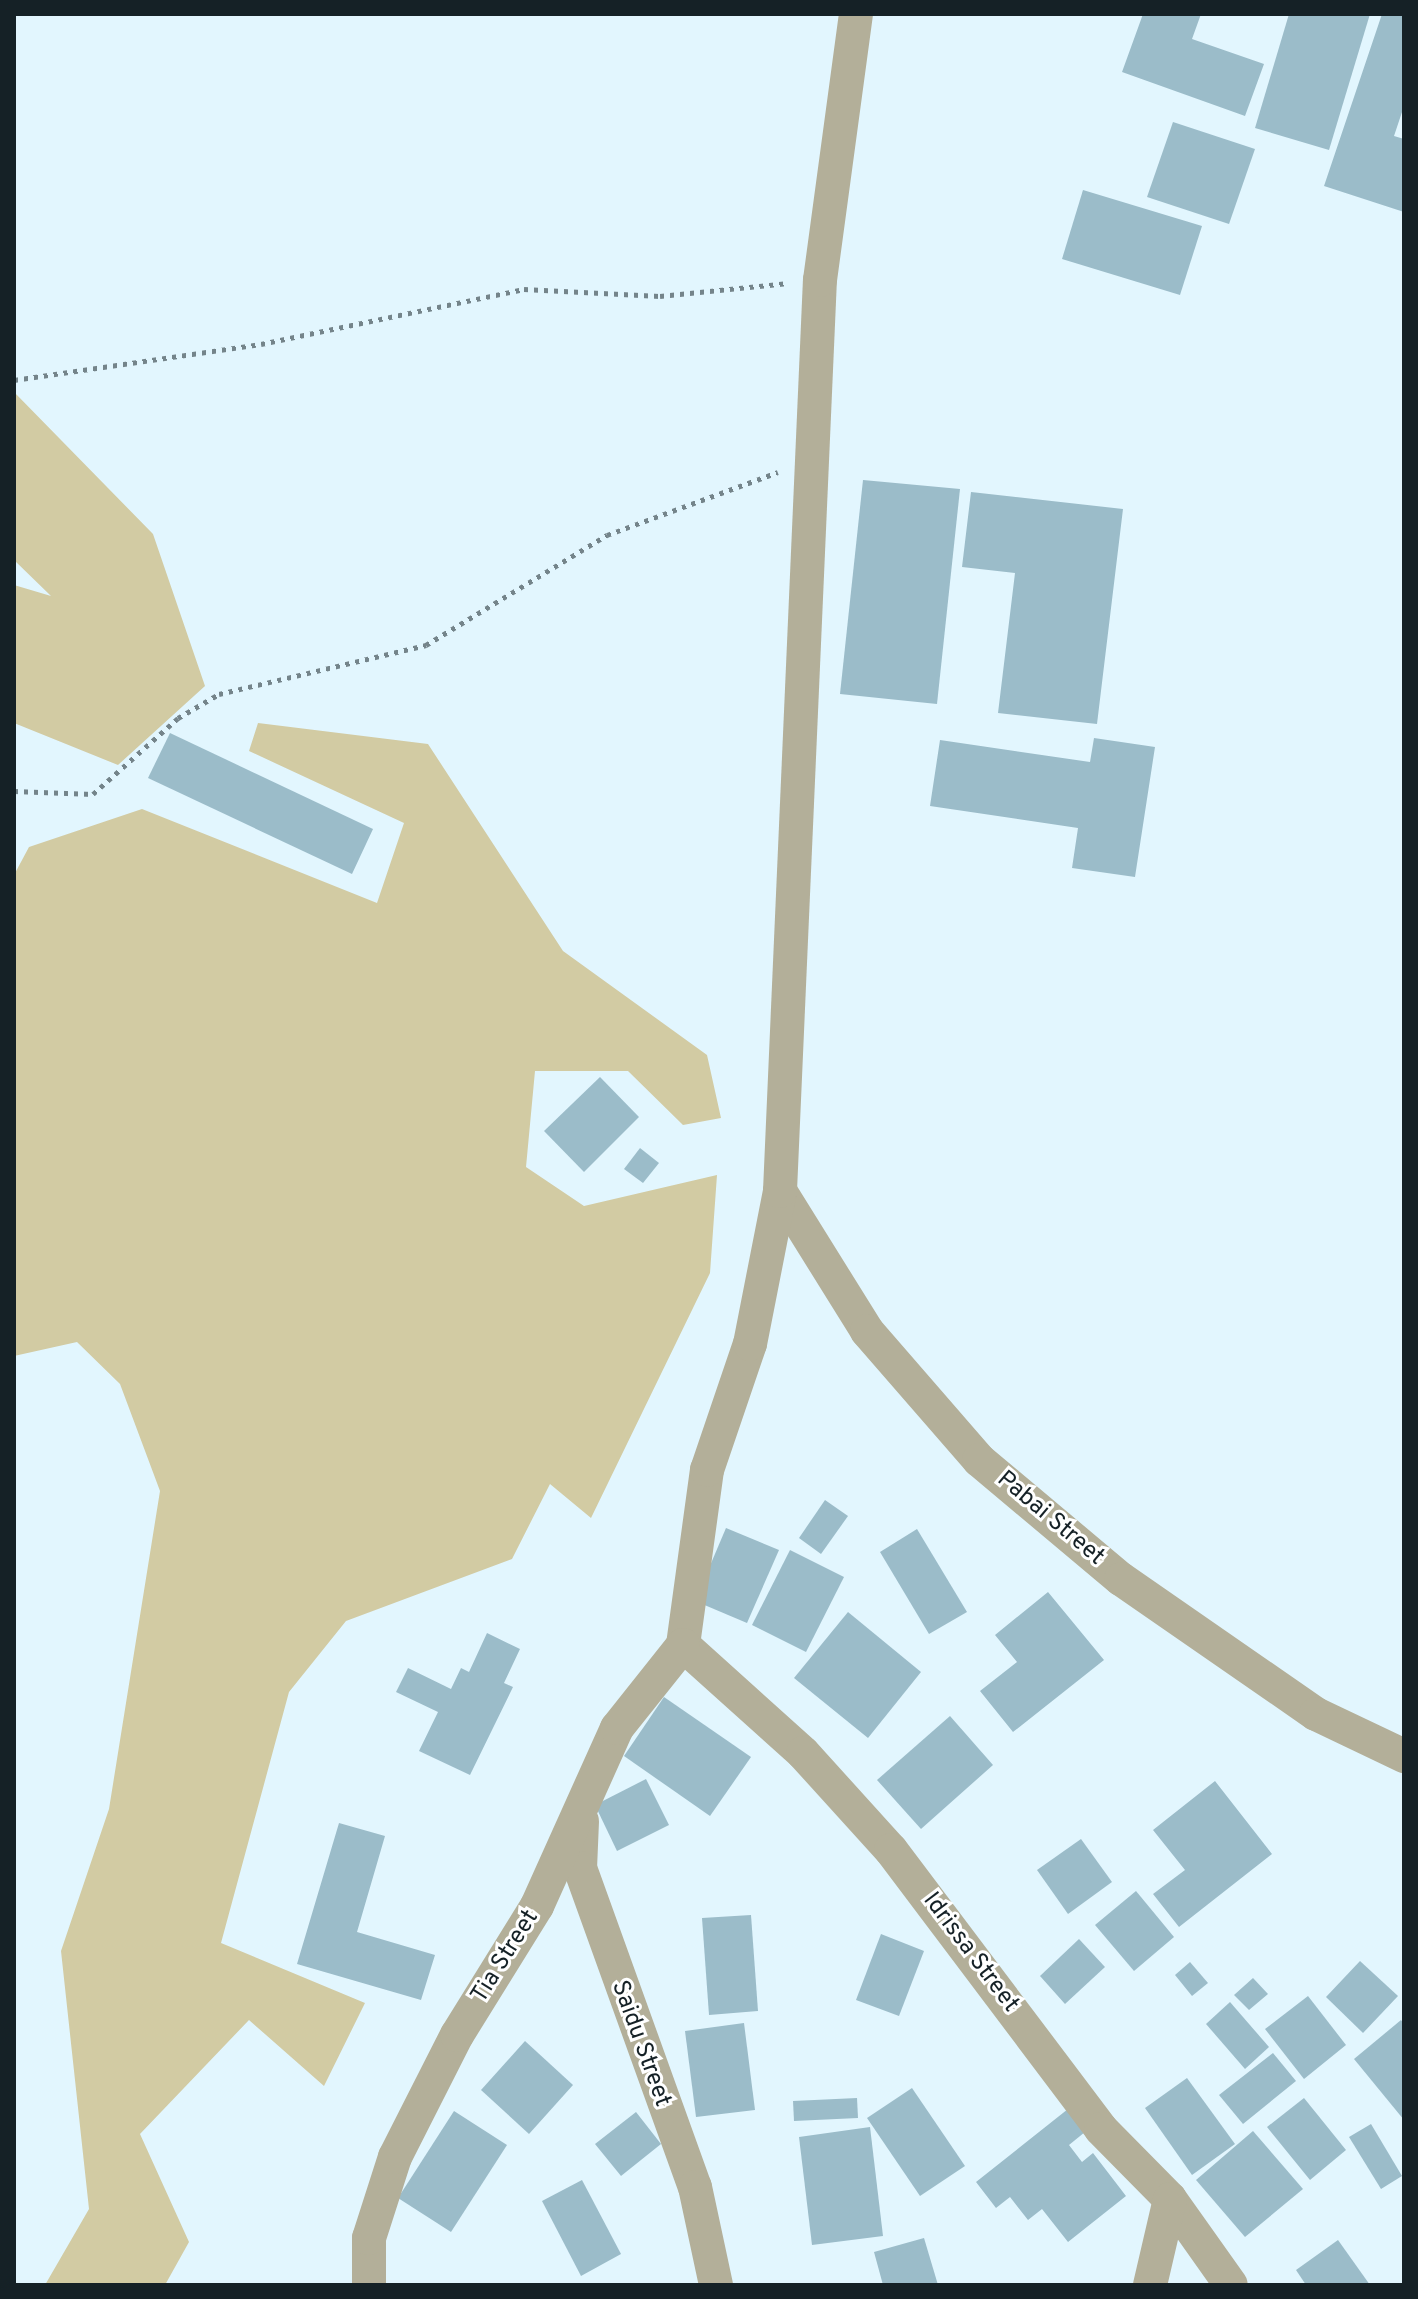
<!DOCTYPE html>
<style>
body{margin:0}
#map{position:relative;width:1418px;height:2299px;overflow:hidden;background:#e2f6fe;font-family:Overpass,sans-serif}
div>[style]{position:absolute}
.green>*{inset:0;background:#d2cba3}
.building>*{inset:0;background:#9bbcc9}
.path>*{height:5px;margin-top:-2.5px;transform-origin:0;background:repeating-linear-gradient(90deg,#74848a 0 4px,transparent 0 10px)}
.street>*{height:34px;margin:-17px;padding:0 17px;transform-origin:17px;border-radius:17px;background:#b3af99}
span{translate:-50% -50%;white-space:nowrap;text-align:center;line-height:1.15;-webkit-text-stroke:6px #fff;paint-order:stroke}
.street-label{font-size:24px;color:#152126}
.frame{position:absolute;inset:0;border:16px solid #152126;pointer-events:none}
</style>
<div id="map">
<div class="green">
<div style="clip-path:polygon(14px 392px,153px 534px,205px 686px,118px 765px,14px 723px,14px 585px,51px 596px,14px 560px)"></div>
<div style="clip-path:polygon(258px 723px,428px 744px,563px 951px,707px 1055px,721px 1118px,683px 1125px,628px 1071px,535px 1071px,526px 1167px,584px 1206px,717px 1175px,710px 1273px,591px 1518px,550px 1484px,512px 1559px,346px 1621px,289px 1692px,221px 1943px,365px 2003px,324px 2086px,249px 2020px,140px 2134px,189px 2242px,165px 2285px,45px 2285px,89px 2209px,61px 1951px,109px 1809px,160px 1491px,120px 1384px,77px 1342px,14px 1356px,14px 875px,29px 847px,142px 809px,377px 903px,404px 823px,249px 751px)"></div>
</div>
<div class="building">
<div style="clip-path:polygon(1143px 14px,1201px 14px,1192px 39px,1264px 64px,1245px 116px,1122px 72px)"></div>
<div style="clip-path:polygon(1289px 14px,1370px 14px,1329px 150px,1255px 128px)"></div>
<div style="clip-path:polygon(1382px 14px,1404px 14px,1404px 106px,1394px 136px,1404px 139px,1404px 212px,1324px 186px)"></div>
<div style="clip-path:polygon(1173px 122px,1255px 149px,1229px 224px,1147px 197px)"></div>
<div style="clip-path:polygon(1083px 190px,1202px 226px,1180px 295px,1062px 259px)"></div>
<div style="clip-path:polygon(863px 480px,960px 489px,937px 704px,840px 694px)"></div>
<div style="clip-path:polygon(971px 492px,1123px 509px,1097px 724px,998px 713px,1015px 573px,962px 567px)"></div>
<div style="clip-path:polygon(170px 733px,373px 829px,352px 874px,148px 778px)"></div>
<div style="clip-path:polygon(1094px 738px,1155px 747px,1135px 877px,1072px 868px,1078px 828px,930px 806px,940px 740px,1090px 762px)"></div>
<div style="clip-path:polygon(600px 1077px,639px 1117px,584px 1172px,544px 1131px)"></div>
<div style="clip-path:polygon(640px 1148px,659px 1163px,643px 1183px,624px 1169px)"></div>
<div style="clip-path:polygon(825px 1500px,848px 1516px,821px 1554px,799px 1538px)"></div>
<div style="clip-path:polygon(726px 1528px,779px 1550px,747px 1623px,695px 1601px)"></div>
<div style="clip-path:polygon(917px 1529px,967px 1612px,929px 1634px,880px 1552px)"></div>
<div style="clip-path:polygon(790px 1550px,844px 1577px,806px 1652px,752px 1625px)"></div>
<div style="clip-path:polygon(1048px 1592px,1104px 1660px,1013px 1732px,980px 1691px,1017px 1662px,995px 1635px)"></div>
<div style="clip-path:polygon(848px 1612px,921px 1672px,868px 1738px,794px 1678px)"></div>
<div style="clip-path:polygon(487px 1633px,520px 1649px,504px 1683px,513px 1687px,470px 1775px,419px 1751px,438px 1712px,396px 1692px,408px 1668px,451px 1689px,461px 1668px,469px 1672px)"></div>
<div style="clip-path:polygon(664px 1697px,751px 1757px,710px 1816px,624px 1756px)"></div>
<div style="clip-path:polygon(950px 1716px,993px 1765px,921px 1829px,877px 1780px)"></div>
<div style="clip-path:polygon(646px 1779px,669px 1825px,617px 1851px,595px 1805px)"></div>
<div style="clip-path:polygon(1215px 1781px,1272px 1854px,1179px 1927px,1153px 1894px,1185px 1870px,1153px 1830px)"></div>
<div style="clip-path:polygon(339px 1823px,385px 1836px,357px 1932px,435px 1955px,421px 2000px,297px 1964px)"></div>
<div style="clip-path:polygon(1081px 1839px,1112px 1882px,1068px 1914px,1037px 1870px)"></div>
<div style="clip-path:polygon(1136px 1891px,1174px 1937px,1134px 1971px,1095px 1925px)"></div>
<div style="clip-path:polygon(751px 1915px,758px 2011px,709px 2015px,702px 1918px)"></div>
<div style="clip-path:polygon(881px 1934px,924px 1951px,899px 2016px,856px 2000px)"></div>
<div style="clip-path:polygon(1079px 1939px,1105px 1967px,1065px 2004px,1040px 1976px)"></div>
<div style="clip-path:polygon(1360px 1961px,1398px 1996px,1363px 2033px,1326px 1997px)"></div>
<div style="clip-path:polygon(1190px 1962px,1208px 1983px,1192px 1996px,1175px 1975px)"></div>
<div style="clip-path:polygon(1253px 1978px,1268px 1994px,1249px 2010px,1234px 1995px)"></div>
<div style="clip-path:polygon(1308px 1996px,1346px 2045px,1304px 2079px,1265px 2029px)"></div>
<div style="clip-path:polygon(1230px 2002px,1269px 2047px,1245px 2069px,1206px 2024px)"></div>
<div style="clip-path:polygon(1401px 2020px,1404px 2024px,1404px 2120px,1354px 2059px)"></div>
<div style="clip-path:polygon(744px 2023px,755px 2110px,696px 2117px,685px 2031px)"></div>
<div style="clip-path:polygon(525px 2041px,573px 2085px,529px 2134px,481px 2090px)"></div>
<div style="clip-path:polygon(1273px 2053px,1296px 2081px,1243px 2124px,1219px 2095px)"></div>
<div style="clip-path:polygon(1187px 2078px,1235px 2144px,1192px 2175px,1145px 2108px)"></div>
<div style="clip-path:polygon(912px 2088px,965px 2166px,920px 2196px,867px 2118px)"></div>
<div style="clip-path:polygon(857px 2098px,858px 2118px,794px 2121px,793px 2101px)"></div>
<div style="clip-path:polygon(1304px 2098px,1346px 2150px,1310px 2180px,1267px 2127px)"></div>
<div style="clip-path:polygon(1068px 2109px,1085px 2132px,1069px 2145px,1082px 2162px,1093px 2153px,1126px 2196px,1068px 2242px,1042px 2209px,1028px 2220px,1010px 2197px,996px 2208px,976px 2182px)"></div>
<div style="clip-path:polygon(454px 2111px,507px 2145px,451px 2232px,398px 2198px)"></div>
<div style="clip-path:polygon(636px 2112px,661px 2144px,621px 2176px,595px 2144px)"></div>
<div style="clip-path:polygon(1371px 2124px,1402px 2176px,1381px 2189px,1349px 2137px)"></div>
<div style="clip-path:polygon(870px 2127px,883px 2236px,812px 2245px,799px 2137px)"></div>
<div style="clip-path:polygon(1253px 2131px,1303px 2189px,1245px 2237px,1196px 2180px)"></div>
<div style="clip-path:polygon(582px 2180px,621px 2254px,581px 2276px,542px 2201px)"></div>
<div style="clip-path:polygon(924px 2238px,938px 2285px,883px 2285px,874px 2252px)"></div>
<div style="clip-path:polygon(1338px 2240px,1370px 2285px,1306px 2285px,1296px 2270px)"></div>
</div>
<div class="path">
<div style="left:14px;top:380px;width:250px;rotate:-8.3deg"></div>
<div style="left:261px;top:344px;width:269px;rotate:-11.8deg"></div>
<div style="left:524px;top:289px;width:136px;rotate:2.9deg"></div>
<div style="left:660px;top:296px;width:129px;rotate:-5.8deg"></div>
<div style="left:14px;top:791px;width:79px;rotate:2.2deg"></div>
<div style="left:93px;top:794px;width:114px;rotate:-41.8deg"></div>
<div style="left:178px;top:718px;width:48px;rotate:-30.3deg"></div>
<div style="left:219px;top:694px;width:213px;rotate:-13.3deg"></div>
<div style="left:426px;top:645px;width:212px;rotate:-31.3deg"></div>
<div style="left:607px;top:535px;width:182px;rotate:-20.2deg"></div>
</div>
<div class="street">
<div style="left:780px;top:1191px;width:165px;rotate:58.1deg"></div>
<div style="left:867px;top:1331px;width:171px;rotate:49deg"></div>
<div style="left:979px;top:1460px;width:185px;rotate:40deg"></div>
<div style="left:1121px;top:1579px;width:237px;rotate:34.7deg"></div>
<div style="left:1316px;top:1714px;width:98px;rotate:25.5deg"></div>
<div style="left:683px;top:1645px;width:177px;rotate:-82.2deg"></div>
<div style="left:707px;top:1470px;width:133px;rotate:-71.2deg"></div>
<div style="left:750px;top:1344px;width:156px;rotate:-78.9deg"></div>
<div style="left:780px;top:1191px;width:912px;rotate:-87.49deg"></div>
<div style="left:820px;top:280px;width:268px;rotate:-82.3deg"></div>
<div style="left:683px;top:1645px;width:161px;rotate:42deg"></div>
<div style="left:803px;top:1753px;width:131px;rotate:47.8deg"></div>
<div style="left:891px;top:1850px;width:349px;rotate:53deg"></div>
<div style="left:1101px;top:2129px;width:98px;rotate:45.4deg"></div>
<div style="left:1170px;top:2199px;width:105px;rotate:54.7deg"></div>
<div style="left:582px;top:1821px;width:47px;rotate:92.4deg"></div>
<div style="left:580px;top:1868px;width:339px;rotate:70.2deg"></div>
<div style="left:695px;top:2187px;width:100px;rotate:77.9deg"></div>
<div style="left:369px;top:2285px;width:47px;rotate:-90deg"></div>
<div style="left:369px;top:2238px;width:85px;rotate:-72.2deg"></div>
<div style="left:395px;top:2157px;width:137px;rotate:-63.1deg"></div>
<div style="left:457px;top:2035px;width:152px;rotate:-58.2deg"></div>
<div style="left:537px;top:1906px;width:195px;rotate:-65.8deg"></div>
<div style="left:617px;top:1728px;width:106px;rotate:-51.5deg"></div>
<div style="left:1150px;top:2285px;width:88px;rotate:-76.9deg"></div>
</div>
<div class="street-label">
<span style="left:1050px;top:1519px;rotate:40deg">Pabai Street</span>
<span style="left:970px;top:1953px;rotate:53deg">Idrissa Street</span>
<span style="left:506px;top:1957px;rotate:-58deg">Tia Street</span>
<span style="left:640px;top:2044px;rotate:70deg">Saidu Street</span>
</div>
<div class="frame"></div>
</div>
